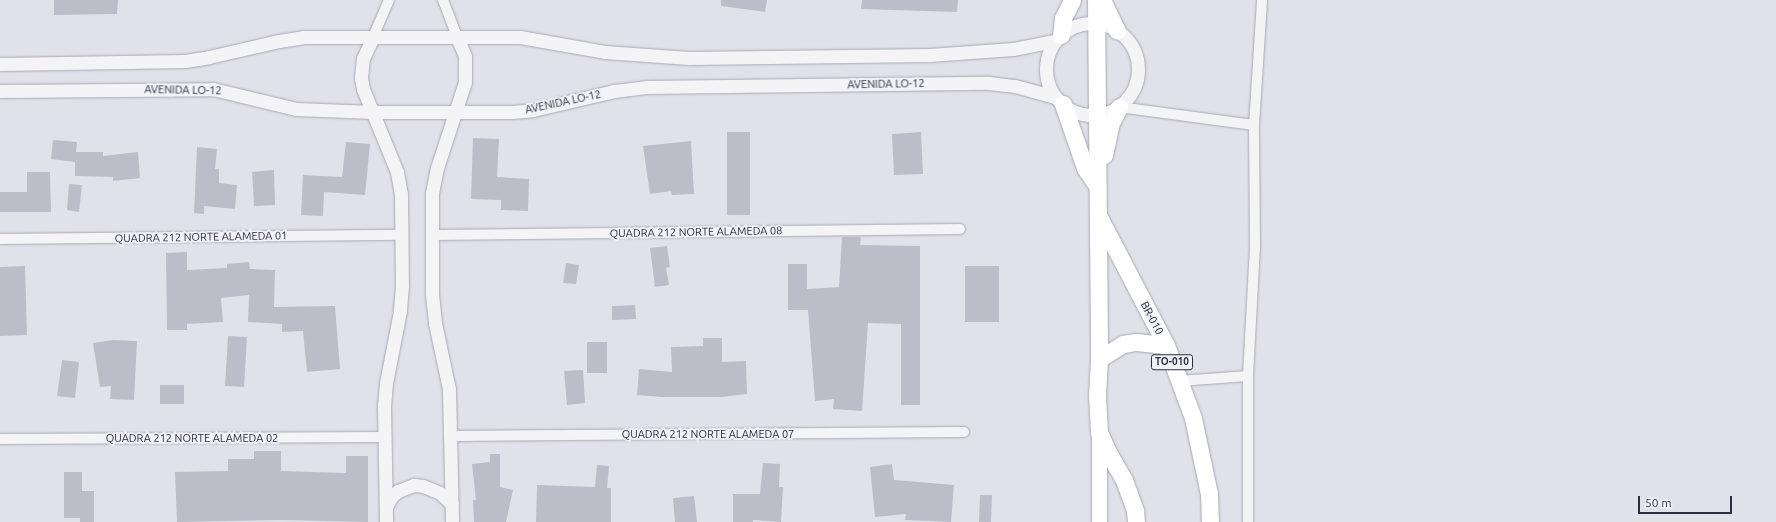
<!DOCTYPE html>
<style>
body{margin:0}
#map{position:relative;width:1776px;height:522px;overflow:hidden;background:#e1e2e9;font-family:Ubuntu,sans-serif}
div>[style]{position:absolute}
.building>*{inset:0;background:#bcbdc8}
.roads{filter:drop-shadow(0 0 1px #a6a8b3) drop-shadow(0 0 1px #a6a8b3)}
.minor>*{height:10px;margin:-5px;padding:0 5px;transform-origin:5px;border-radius:5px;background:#f4f4f7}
.tertiary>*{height:13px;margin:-6.5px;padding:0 6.5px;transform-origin:6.5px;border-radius:6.5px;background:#f4f4f7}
.tertiary>.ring{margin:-6.5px;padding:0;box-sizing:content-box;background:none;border:13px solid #f4f4f7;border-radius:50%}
.secondary>*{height:15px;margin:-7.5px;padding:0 7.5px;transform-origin:7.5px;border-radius:7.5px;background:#fff}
.trunk>*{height:17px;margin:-8.5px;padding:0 8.5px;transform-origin:8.5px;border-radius:8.5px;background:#fff}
span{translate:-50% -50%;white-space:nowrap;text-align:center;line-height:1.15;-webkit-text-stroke:3.5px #f1f2f6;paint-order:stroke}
.shield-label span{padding:1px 3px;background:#f1f2f6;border:1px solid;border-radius:3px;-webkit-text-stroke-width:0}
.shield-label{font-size:10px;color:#2a2d40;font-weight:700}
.street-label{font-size:11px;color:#2a2d40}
.scale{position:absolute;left:1638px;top:496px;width:94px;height:18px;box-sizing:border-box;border:2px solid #2a2d40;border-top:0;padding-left:5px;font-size:12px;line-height:14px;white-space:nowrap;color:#2a2d40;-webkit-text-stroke:3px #f1f2f6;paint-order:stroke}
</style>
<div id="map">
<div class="building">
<div style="clip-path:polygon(54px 0,118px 0,117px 14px,54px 15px)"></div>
<div style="clip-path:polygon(721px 0,767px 0,765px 12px,721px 6px)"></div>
<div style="clip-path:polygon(862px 0,958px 0,957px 12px,861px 9px)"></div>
<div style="clip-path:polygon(727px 132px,750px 132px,750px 215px,727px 215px)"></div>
<div style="clip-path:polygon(921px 132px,923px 174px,894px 175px,892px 134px)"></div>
<div style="clip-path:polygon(473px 138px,499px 139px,497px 177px,529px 179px,528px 211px,501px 210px,501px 200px,471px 199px)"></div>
<div style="clip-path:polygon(53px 140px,77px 142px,76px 152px,103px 152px,103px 156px,138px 152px,140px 178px,113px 181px,113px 177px,75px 176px,75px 162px,51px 159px)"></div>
<div style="clip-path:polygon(691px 141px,694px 194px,672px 195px,671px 191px,650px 194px,643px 146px)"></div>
<div style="clip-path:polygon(346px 142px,370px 144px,365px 195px,324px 192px,323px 216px,301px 215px,303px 175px,342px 177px)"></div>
<div style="clip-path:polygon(197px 147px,217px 149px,215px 169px,219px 169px,219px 183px,237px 185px,235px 209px,204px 206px,204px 214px,194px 213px)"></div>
<div style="clip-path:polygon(274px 170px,275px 205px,254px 206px,252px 172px)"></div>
<div style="clip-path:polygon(27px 172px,50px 172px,51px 212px,0 212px,0 192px,27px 192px)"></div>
<div style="clip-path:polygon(69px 184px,82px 185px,79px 212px,67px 210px)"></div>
<div style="clip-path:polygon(842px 237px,861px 237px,860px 245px,920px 246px,920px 405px,901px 405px,901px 324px,868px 323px,862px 411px,833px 409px,834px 399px,815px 401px,808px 310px,788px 310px,788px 264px,807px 264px,807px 289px,839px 287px)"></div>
<div style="clip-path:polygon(667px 246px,670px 267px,666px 268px,669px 285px,655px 287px,650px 248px)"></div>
<div style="clip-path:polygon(187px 252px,187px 270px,227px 268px,227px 264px,249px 262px,250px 269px,275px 270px,274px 307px,335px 306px,340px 369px,307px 372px,303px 331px,282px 332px,282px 324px,248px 322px,249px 295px,221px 298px,223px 322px,187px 324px,187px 330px,167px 330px,166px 253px)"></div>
<div style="clip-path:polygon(566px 263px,579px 265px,576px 284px,563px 283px)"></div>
<div style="clip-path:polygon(25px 266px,27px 335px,0 336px,0 267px)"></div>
<div style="clip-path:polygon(965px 266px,999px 266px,999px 322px,965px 322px)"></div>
<div style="clip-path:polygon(635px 305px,636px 319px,612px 320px,612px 306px)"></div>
<div style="clip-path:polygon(228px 336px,247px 337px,244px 387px,225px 386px)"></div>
<div style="clip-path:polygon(703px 338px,722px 338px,722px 362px,746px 361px,747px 394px,722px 397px,662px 397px,637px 395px,639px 369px,672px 372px,671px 347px,703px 346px)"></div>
<div style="clip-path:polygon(113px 340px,137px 341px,134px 400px,110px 399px,111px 386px,100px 387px,93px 343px)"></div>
<div style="clip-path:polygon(587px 342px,607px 342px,607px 373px,587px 373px)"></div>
<div style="clip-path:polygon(62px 360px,79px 362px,75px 398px,57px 396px)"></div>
<div style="clip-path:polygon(583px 370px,585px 403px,567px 405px,564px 371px)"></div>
<div style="clip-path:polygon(160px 385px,184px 385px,184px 404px,160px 404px)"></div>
<div style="clip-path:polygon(254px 451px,281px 451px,281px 471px,346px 473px,346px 456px,368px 456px,368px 522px,282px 520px,177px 522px,175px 472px,228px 471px,228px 459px,254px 459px)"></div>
<div style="clip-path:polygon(490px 454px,500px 454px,500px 487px,513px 490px,506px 522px,474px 522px,473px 500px,476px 500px,472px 464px,490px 462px)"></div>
<div style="clip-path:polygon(763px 463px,780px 464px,779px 487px,783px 487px,781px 522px,753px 520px,753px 522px,733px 522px,733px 494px,760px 494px)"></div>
<div style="clip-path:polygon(892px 464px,894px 480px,954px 485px,951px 522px,905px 520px,906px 514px,875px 517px,870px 467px)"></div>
<div style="clip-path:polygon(597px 465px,609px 466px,607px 488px,611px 488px,611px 522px,536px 522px,537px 485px,595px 487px)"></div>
<div style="clip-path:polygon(64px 472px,82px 472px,82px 491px,94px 491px,94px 522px,80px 522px,80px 518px,64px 518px)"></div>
<div style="clip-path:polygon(980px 495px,992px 495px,991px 522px,979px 522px)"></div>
<div style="clip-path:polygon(694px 496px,697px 522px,675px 522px,673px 498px)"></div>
</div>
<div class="roads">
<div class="minor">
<div style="left:443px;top:0;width:40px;rotate:69deg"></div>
<div style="left:373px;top:37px;width:40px;rotate:-66.6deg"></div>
<div style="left:1119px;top:107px;width:136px;rotate:7.6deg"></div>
<div style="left:431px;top:235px;width:529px;rotate:-0.65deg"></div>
<div style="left:0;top:239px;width:402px;rotate:-0.6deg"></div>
<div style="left:1179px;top:381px;width:69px;rotate:-4.1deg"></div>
<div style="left:452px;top:436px;width:512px;rotate:-0.45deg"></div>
<div style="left:0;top:439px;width:384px;rotate:-0.3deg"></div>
<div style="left:1248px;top:522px;width:146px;rotate:-90deg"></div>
<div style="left:1248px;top:376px;width:131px;rotate:-86.9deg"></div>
<div style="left:1255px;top:245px;width:120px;rotate:-90.5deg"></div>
<div style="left:1254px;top:125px;width:125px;rotate:-86.3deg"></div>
</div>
<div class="tertiary">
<div class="ring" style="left:1046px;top:23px;width:79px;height:79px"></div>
<div style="left:373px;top:37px;width:23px;rotate:115deg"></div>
<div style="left:363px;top:58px;width:20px;rotate:96deg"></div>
<div style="left:361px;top:78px;width:11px;rotate:80deg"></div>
<div style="left:363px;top:89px;width:90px;rotate:67.7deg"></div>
<div style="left:397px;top:172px;width:22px;rotate:80deg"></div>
<div style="left:401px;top:194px;width:92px;rotate:89.4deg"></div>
<div style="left:402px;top:286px;width:25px;rotate:95deg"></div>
<div style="left:400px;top:311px;width:73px;rotate:101deg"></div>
<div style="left:386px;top:383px;width:22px;rotate:95deg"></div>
<div style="left:384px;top:405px;width:117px;rotate:89deg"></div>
<div style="left:0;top:64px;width:185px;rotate:-0.9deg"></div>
<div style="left:185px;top:61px;width:24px;rotate:-9deg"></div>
<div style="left:209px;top:57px;width:72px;rotate:-12.9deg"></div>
<div style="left:279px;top:41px;width:24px;rotate:-9deg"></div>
<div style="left:303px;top:37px;width:217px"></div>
<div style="left:520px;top:37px;width:86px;rotate:10deg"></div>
<div style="left:605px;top:52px;width:84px;rotate:4.1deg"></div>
<div style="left:689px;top:58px;width:241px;rotate:-0.7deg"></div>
<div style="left:930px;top:55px;width:83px;rotate:-4.1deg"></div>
<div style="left:1013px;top:49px;width:42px;rotate:-11deg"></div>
<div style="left:0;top:91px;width:213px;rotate:-0.5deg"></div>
<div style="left:213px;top:89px;width:85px;rotate:13.5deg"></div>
<div style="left:296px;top:109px;width:77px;rotate:2.2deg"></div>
<div style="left:373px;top:112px;width:139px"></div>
<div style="left:512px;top:112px;width:21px;rotate:-5deg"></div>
<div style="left:533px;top:110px;width:83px;rotate:-13.2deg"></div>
<div style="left:614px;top:91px;width:32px;rotate:-7deg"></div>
<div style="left:646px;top:87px;width:343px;rotate:-0.7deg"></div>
<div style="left:989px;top:83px;width:26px;rotate:7deg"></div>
<div style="left:1015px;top:86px;width:41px;rotate:15.4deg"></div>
<div style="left:386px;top:507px;width:11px;rotate:-63deg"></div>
<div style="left:391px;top:497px;width:9px;rotate:-41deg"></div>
<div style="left:398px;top:491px;width:17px;rotate:-21deg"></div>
<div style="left:414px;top:485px;width:9px;rotate:6deg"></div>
<div style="left:423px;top:486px;width:18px;rotate:22deg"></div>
<div style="left:440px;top:493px;width:16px;rotate:43deg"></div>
<div style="left:452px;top:522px;width:133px;rotate:-91.3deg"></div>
<div style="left:449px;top:389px;width:67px;rotate:-102deg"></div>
<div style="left:435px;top:323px;width:31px;rotate:-96deg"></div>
<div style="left:432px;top:292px;width:99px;rotate:-90deg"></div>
<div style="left:432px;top:193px;width:25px;rotate:-79deg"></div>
<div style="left:437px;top:168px;width:90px;rotate:-72deg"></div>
<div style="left:465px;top:82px;width:26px;rotate:-90deg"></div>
<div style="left:465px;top:56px;width:21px;rotate:-113deg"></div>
</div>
<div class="secondary">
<div style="left:1099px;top:433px;width:89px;rotate:90deg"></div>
</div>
<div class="trunk">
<div style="left:1096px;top:0;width:359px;rotate:89.5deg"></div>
<div style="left:1099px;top:359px;width:35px;rotate:93deg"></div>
<div style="left:1097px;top:394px;width:38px;rotate:87deg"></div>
<div style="left:1099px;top:432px;width:24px;rotate:66deg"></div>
<div style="left:1109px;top:454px;width:30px;rotate:60deg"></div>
<div style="left:1124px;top:480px;width:33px;rotate:70deg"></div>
<div style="left:1135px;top:511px;width:11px;rotate:85deg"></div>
<div style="left:1102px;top:0;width:34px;rotate:64deg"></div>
<div style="left:1061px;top:35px;width:17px;rotate:-83deg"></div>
<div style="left:1063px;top:18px;width:20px;rotate:-63deg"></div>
<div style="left:1063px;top:104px;width:68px;rotate:71deg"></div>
<div style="left:1085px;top:168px;width:22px;rotate:56deg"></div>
<div style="left:1104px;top:155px;width:33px;rotate:-78deg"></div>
<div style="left:1111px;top:123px;width:18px;rotate:-63deg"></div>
<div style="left:1099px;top:217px;width:144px;rotate:62.4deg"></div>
<div style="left:1166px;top:345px;width:78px;rotate:69.7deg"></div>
<div style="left:1193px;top:418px;width:78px;rotate:78.1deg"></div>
<div style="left:1209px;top:494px;width:28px;rotate:88deg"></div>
<div style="left:1099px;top:359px;width:28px;rotate:-32deg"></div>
<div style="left:1123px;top:344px;width:13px;rotate:-9deg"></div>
<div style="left:1136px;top:342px;width:30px;rotate:6deg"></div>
</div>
</div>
<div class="shield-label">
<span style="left:1172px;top:362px">TO-010</span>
</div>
<div class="street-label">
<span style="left:886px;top:84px;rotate:-1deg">AVENIDA LO-12</span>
<span style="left:183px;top:90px;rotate:1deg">AVENIDA LO-12</span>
<span style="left:563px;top:102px;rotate:-12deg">AVENIDA LO-12</span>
<span style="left:696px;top:232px;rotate:-1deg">QUADRA 212 NORTE ALAMEDA 08</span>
<span style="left:201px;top:237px;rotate:-1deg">QUADRA 212 NORTE ALAMEDA 01</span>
<span style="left:1152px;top:318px;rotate:62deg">BR-010</span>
<span style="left:708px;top:434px">QUADRA 212 NORTE ALAMEDA 07</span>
<span style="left:192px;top:438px">QUADRA 212 NORTE ALAMEDA 02</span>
</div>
<div class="scale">50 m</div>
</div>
